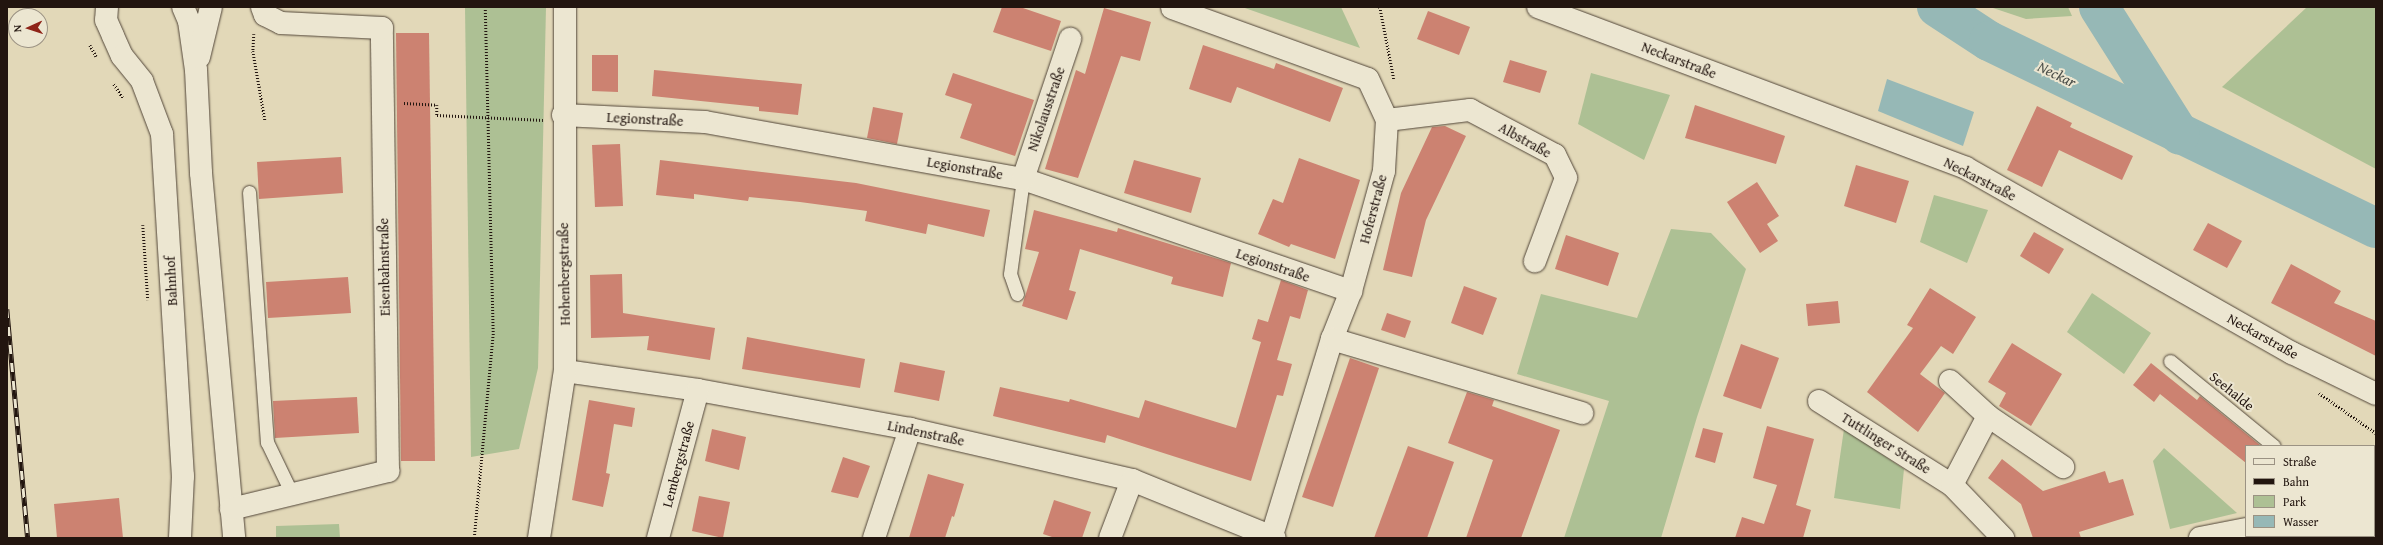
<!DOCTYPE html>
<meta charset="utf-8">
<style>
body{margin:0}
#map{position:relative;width:2383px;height:545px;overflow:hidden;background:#e2d8b8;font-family:"Gentium Book Plus",serif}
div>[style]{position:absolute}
.green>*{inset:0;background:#adc094}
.water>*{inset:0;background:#96b8b6}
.river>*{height:40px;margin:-20px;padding:0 20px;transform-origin:20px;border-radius:20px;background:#96b8b6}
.building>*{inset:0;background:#cc8271}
.path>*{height:2.5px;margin-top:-1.25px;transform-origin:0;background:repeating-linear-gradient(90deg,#22150f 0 1px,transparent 0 3px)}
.roads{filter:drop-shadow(0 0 1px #524639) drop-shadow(0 0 1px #524639)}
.lane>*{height:13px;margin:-6.5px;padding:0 6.5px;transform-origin:6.5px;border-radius:6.5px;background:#ece6d1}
.street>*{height:22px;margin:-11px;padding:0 11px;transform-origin:11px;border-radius:11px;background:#ece6d1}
.secondary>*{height:22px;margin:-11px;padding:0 11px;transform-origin:11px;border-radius:11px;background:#ece6d1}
.rail>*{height:4.5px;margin-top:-2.25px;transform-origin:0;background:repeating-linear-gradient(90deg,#ece6d1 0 9px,#22150f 0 18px);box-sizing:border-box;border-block:1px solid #22150f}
span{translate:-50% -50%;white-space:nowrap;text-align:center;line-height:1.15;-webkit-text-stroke:4px #ece6d1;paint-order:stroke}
.street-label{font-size:14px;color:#22150f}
.water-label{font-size:15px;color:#4b4e49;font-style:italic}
.frame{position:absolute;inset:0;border:8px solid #22150f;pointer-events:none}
.legend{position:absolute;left:2245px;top:445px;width:130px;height:92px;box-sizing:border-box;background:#ece6d1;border:1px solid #9b9283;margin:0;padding:5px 7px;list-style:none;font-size:12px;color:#22150f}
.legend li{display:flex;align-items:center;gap:8px;height:20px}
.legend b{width:20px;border:1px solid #9b9283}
.north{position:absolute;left:8px;top:8px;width:40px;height:40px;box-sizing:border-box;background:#ece6d1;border:1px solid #9b9283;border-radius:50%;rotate:267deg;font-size:11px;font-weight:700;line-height:16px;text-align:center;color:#22150f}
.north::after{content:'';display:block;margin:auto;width:14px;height:18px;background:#8f2418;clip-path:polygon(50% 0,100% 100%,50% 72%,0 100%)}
</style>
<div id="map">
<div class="green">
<div style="clip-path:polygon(465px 7px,546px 7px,538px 368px,519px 449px,471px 457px)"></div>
<div style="clip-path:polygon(1242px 7px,1341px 7px,1360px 48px)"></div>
<div style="clip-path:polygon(1990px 7px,2068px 7px,2072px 16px,2026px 19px)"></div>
<div style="clip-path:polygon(2307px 7px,2376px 7px,2376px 169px,2222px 87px)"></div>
<div style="clip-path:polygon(1591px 73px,1670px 95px,1644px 160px,1578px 124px)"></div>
<div style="clip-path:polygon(1934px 195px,1988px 210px,1967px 263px,1920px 242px)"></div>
<div style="clip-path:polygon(1671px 229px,1711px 233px,1746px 269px,1697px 417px,1661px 538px,1564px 538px,1609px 401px,1517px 374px,1541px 294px,1637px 318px)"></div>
<div style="clip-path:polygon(2092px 293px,2151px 333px,2124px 374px,2067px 332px)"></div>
<div style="clip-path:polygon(1844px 429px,1904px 469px,1900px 509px,1834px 498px)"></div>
<div style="clip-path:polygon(2164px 448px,2237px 513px,2170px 529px,2153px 461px)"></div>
<div style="clip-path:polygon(339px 524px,340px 538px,276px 538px,276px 526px)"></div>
</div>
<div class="water">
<div style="clip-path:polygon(1887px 79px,1974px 112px,1963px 146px,1878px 111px)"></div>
</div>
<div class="river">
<div style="left:1937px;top:7px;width:62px;rotate:33.2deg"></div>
<div style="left:1989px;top:41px;width:430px;rotate:25.8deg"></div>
<div style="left:2099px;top:7px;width:151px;rotate:57.7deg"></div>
</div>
<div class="building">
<div style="clip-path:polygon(1002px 7px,1020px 7px,1061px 21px,1051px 51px,993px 32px)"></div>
<div style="clip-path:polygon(1104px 8px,1151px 22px,1140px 61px,1121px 56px,1078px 178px,1045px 169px,1076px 70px,1085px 74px)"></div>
<div style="clip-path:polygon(1428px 11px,1470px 27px,1459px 55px,1417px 39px)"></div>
<div style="clip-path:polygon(396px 33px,429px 33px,435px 461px,401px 461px)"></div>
<div style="clip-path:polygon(1203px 45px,1274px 69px,1276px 63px,1343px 88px,1330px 122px,1237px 87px,1231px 103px,1189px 89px)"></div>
<div style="clip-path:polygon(592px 55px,618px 55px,618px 92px,592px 91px)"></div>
<div style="clip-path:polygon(1510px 60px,1547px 71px,1540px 93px,1503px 82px)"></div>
<div style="clip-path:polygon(654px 70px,802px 84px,798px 115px,759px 111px,759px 107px,652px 96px)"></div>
<div style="clip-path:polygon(953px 73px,1034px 100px,1015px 156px,960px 138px,972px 104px,945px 95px)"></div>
<div style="clip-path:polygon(1695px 105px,1785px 136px,1776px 164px,1685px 138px)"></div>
<div style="clip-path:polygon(2037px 106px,2072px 123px,2070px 127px,2133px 156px,2122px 180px,2059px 150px,2042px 187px,2007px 170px)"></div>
<div style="clip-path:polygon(873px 107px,903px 113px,897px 144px,867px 138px)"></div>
<div style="clip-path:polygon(1445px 126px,1466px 136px,1426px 220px,1412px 277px,1383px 270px,1401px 193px,1432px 127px)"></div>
<div style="clip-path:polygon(620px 144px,623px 206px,595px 207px,592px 145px)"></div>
<div style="clip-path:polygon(341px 157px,343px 193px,259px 199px,257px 162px)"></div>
<div style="clip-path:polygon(1299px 158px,1360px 180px,1335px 259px,1291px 244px,1289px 247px,1258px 234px,1273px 199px,1283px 203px)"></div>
<div style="clip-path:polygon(660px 160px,856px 183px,990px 210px,984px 237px,928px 224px,926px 234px,865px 221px,867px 211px,800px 202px,749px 197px,748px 201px,694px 194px,694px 199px,656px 195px)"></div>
<div style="clip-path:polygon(1134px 160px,1201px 178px,1191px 213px,1124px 193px)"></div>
<div style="clip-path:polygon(1856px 165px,1909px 181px,1896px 223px,1844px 206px)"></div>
<div style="clip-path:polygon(1757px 182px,1779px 216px,1767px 224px,1778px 241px,1760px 253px,1727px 202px)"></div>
<div style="clip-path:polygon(1034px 210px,1117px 232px,1118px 228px,1231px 263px,1223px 297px,1171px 284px,1173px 277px,1080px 249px,1069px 290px,1076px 292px,1067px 320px,1022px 306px,1039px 252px,1025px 249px)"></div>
<div style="clip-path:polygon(2208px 223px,2242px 241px,2227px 268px,2193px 250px)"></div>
<div style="clip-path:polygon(2034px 232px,2064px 249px,2049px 274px,2020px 256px)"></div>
<div style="clip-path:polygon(1566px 235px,1619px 253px,1608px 286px,1555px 269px)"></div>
<div style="clip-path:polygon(2291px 264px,2341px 291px,2334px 303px,2376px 321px,2376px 356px,2271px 303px)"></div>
<div style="clip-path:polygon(622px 274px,623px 313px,715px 328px,710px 360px,647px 350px,649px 336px,591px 338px,590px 275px)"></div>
<div style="clip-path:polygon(348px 277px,351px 313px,268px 318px,266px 282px)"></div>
<div style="clip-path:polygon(1281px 280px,1308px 290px,1300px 319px,1290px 316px,1277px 360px,1292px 364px,1283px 396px,1277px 395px,1251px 481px,1107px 435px,1105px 443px,993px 416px,1000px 387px,1069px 402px,1070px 399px,1139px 418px,1145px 400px,1236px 428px,1261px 342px,1252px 339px,1258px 319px,1268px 322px)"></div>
<div style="clip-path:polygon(1464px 286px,1497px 298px,1483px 335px,1451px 323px)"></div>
<div style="clip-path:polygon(1930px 288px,1976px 317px,1953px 354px,1941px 346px,1920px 374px,1945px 393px,1918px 432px,1867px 392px,1913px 328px,1907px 325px)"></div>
<div style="clip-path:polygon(1838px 301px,1840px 323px,1808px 326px,1806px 304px)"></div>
<div style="clip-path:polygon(1387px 313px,1411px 321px,1405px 338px,1381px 330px)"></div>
<div style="clip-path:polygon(747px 337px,865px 359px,860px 388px,742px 369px)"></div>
<div style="clip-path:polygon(2012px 343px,2062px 374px,2031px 426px,1999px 406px,2006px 393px,1988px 382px)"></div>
<div style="clip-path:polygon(1741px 344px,1779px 358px,1761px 409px,1723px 396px)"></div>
<div style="clip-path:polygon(1350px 358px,1379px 368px,1333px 507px,1302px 497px)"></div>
<div style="clip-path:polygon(900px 362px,945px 371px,939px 401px,894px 392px)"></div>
<div style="clip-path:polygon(2151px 363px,2197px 400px,2200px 396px,2261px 446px,2246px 446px,2246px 463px,2160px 394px,2154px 402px,2133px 385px)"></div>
<div style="clip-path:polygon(1467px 392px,1494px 400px,1492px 406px,1560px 430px,1521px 538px,1466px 538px,1493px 460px,1448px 443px)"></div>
<div style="clip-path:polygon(357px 397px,359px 433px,275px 438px,273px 401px)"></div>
<div style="clip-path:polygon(589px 400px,635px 408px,632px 427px,614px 424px,606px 473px,610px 474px,603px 507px,572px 500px)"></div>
<div style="clip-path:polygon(1767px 426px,1814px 439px,1796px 505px,1811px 510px,1803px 538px,1735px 538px,1742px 517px,1764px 524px,1777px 485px,1753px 478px)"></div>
<div style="clip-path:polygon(1703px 428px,1723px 433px,1715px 463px,1695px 457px)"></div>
<div style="clip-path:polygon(712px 429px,746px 437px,739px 470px,705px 461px)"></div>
<div style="clip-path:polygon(1408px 446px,1454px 462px,1427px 538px,1374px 538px)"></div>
<div style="clip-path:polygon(843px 457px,870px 466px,858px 498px,831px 492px)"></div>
<div style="clip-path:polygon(2002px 459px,2043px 491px,2105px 471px,2109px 483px,2123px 479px,2134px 515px,2079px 532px,2081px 538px,2033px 538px,2021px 504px,1988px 478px)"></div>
<div style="clip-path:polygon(928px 474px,964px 484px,954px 517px,952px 516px,945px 538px,909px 538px)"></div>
<div style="clip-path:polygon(699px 496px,730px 502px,723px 538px,692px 531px)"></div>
<div style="clip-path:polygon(119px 498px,123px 538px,57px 538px,54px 504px)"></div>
<div style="clip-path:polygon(1054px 500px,1091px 512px,1082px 538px,1055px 538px,1043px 534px)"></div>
</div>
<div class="path">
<div style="left:1380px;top:7px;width:73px;rotate:79deg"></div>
<div style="left:254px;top:34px;width:17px;rotate:93deg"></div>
<div style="left:253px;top:51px;width:70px;rotate:80.1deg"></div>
<div style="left:90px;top:45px;width:13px;rotate:61deg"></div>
<div style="left:114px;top:84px;width:17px;rotate:57deg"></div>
<div style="left:404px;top:103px;width:33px;rotate:3deg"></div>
<div style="left:437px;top:105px;width:10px;rotate:90deg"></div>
<div style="left:437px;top:115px;width:106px;rotate:2.7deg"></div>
<div style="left:143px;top:225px;width:75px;rotate:86.2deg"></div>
<div style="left:2319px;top:393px;width:70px;rotate:35.1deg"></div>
<div style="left:2374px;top:485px;width:2px;rotate:-27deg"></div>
<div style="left:2295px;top:536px;width:2px;rotate:63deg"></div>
<div style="left:474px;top:538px;width:204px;rotate:-84.7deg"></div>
<div style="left:493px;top:335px;width:328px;rotate:-91.4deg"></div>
</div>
<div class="roads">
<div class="lane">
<div style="left:249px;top:192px;width:251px;rotate:85.9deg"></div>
<div style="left:267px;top:442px;width:58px;rotate:64.3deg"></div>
<div style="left:1017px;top:294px;width:21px;rotate:-109deg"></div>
<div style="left:1010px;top:274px;width:96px;rotate:-82.2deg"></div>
<div style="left:2170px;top:361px;width:134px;rotate:39.3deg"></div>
</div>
<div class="street">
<div style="left:107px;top:7px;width:13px;rotate:94deg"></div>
<div style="left:106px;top:20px;width:17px;rotate:66deg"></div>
<div style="left:113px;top:36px;width:22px;rotate:66deg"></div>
<div style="left:122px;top:56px;width:32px;rotate:51deg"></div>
<div style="left:142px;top:81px;width:57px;rotate:69.3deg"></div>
<div style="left:162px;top:134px;width:343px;rotate:86.5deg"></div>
<div style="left:183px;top:476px;width:62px;rotate:92.8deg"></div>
<div style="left:183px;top:7px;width:15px;rotate:67deg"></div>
<div style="left:189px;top:21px;width:49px;rotate:81.9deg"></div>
<div style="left:196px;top:70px;width:103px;rotate:87.2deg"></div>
<div style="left:201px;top:173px;width:366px;rotate:84.8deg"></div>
<div style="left:1538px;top:7px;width:457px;rotate:20.6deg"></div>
<div style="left:1966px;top:168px;width:375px;rotate:29.6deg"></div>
<div style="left:2292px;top:353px;width:93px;rotate:26deg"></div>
<div style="left:1172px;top:8px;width:208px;rotate:19.9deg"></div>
<div style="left:1368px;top:79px;width:45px;rotate:65.1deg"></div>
<div style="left:1387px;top:120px;width:51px;rotate:93.4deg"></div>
<div style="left:1384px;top:171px;width:124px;rotate:105.4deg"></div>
<div style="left:1351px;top:291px;width:52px;rotate:111.6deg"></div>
<div style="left:1332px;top:339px;width:208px;rotate:107deg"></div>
<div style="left:199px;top:57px;width:51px;rotate:-76.5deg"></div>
<div style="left:563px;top:115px;width:142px;rotate:2.8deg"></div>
<div style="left:705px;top:122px;width:323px;rotate:10.2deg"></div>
<div style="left:1023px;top:179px;width:347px;rotate:18.9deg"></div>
<div style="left:1387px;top:120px;width:84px;rotate:-6.9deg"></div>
<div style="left:1470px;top:110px;width:96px;rotate:27.9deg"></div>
<div style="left:1555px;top:155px;width:25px;rotate:64deg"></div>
<div style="left:1566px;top:178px;width:89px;rotate:110.5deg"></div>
<div style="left:1023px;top:179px;width:148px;rotate:-71.4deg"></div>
<div style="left:1332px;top:339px;width:261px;rotate:16.5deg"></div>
<div style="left:565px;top:371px;width:134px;rotate:8.1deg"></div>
<div style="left:698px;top:390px;width:216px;rotate:10.4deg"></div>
<div style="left:910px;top:429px;width:228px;rotate:12.9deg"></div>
<div style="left:1132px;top:480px;width:154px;rotate:22.1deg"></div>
<div style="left:1950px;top:381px;width:52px;rotate:42.6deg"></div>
<div style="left:1988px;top:416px;width:91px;rotate:34.2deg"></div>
<div style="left:1819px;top:401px;width:157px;rotate:32.3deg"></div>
<div style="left:1952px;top:485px;width:74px;rotate:46.1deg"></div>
<div style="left:1952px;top:485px;width:78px;rotate:-62.4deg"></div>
<div style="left:231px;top:509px;width:162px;rotate:-13.6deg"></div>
<div style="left:388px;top:471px;width:443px;rotate:-90.8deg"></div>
<div style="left:382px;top:28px;width:101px;rotate:-177.2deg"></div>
<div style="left:281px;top:23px;width:18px;rotate:-153deg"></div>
<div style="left:265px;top:15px;width:9px;rotate:-111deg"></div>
<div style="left:2270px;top:536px;width:2px;rotate:63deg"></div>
<div style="left:539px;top:538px;width:169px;rotate:-81.2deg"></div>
<div style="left:565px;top:371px;width:364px;rotate:-90deg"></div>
<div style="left:658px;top:538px;width:153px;rotate:-74.9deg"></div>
<div style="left:874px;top:538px;width:115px;rotate:-71.7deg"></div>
<div style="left:1110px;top:538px;width:62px;rotate:-69.2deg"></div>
<div style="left:2354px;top:538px;width:22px;rotate:-3deg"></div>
</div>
<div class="secondary">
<div style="left:2374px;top:514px;width:2px"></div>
<div style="left:2200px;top:538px;width:47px;rotate:-11.1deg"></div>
</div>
</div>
<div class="rail">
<div style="left:7px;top:309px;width:230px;rotate:84.8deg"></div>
</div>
<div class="street-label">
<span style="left:1679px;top:60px;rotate:21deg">Neckarstraße</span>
<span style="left:1046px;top:109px;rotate:-71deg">Nikolausstraße</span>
<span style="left:645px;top:119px;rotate:3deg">Legionstraße</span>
<span style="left:1525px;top:140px;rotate:29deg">Albstraße</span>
<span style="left:965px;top:168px;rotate:10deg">Legionstraße</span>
<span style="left:1980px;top:179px;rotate:27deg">Neckarstraße</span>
<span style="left:1373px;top:209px;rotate:-75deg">Hoferstraße</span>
<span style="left:1273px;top:265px;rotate:19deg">Legionstraße</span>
<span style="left:384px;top:267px;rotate:-91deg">Eisenbahnstraße</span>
<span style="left:564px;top:274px;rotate:-91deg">Hohenbergstraße</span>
<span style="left:171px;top:281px;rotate:-93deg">Bahnhof</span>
<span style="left:2263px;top:336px;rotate:29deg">Neckarstraße</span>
<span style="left:2232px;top:391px;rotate:39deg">Seehalde</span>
<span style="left:926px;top:433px;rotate:12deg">Lindenstraße</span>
<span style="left:1886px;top:443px;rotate:32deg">Tuttlinger Straße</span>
<span style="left:678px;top:464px;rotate:-75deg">Lembergstraße</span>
</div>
<div class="water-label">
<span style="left:2057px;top:74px;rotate:26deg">Neckar</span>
</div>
<div class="frame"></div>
<ul class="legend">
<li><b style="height:5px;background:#ece6d1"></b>Straße</li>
<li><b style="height:5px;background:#22150f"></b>Bahn</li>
<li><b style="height:11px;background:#adc094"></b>Park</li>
<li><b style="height:11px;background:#96b8b6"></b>Wasser</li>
</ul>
<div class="north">N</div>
</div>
